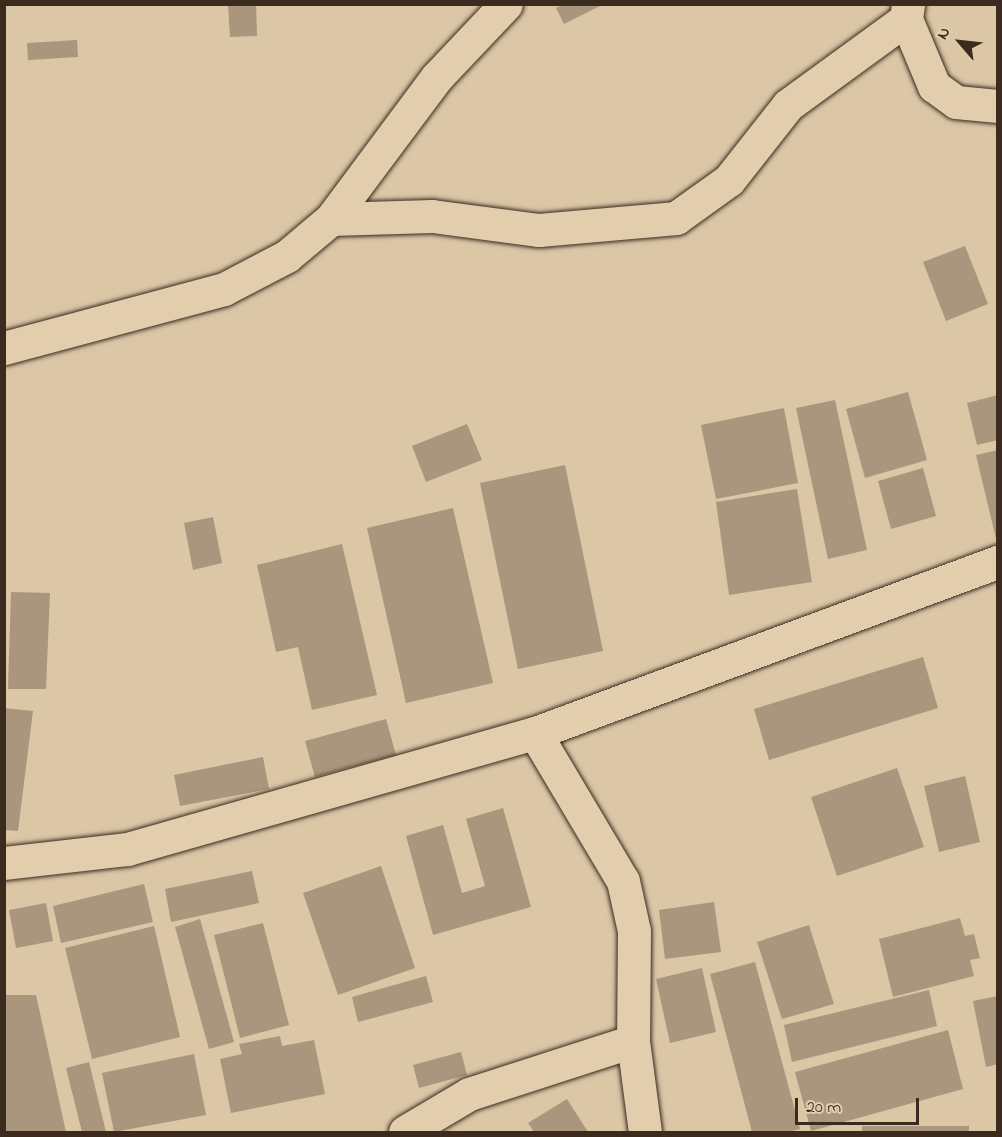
<!DOCTYPE html>
<style>
body{margin:0}
#map{position:relative;width:1002px;height:1137px;overflow:hidden;background:#dbc6a6;font-family:"Indie Flower",sans-serif}
div>[style]{position:absolute}
.building>*{inset:0;background:#aa967d}
.roads{filter:drop-shadow(0 0 2px #3b2a1e) drop-shadow(0 0 2px #3b2a1e)}
.minor>*{height:33px;margin:-16.5px;padding:0 16.5px;transform-origin:16.5px;border-radius:16.5px;background:#e2cdac}
span{translate:-50% -50%;white-space:nowrap;text-align:center;line-height:1.15;-webkit-text-stroke:4.5px #e2cdac;paint-order:stroke}
.frame{position:absolute;inset:0;border:6px solid #3b2a1e;pointer-events:none}
.north{position:absolute;left:930px;top:12px;width:60px;height:60px;-webkit-text-stroke:4px #e2cdac;paint-order:stroke;rotate:298deg;font-size:16px;font-weight:700;line-height:24px;text-align:center;color:#3b2a1e}
.north::after{content:'';display:block;margin:auto;width:21px;height:27px;background:#3b2a1e;clip-path:polygon(50% 0,100% 100%,50% 72%,0 100%)}
.scale{position:absolute;left:795px;top:1098px;width:124px;height:27px;box-sizing:border-box;border:3px solid #3b2a1e;border-top:0;padding-left:8px;font-size:18px;line-height:21px;white-space:nowrap;color:#3b2a1e;-webkit-text-stroke:4px #e2cdac;paint-order:stroke}
</style>
<div id="map">
<div class="building">
<div style="clip-path:polygon(228px 4px,256px 4px,257px 36px,230px 37px)"></div>
<div style="clip-path:polygon(564px 4px,604px 4px,564px 24px,556px 8px)"></div>
<div style="clip-path:polygon(77px 40px,78px 57px,28px 60px,27px 43px)"></div>
<div style="clip-path:polygon(965px 246px,988px 304px,946px 321px,923px 262px)"></div>
<div style="clip-path:polygon(908px 392px,927px 460px,865px 478px,846px 409px)"></div>
<div style="clip-path:polygon(998px 395px,998px 440px,977px 445px,967px 403px)"></div>
<div style="clip-path:polygon(835px 400px,867px 550px,828px 559px,796px 408px)"></div>
<div style="clip-path:polygon(784px 408px,798px 483px,716px 499px,701px 425px)"></div>
<div style="clip-path:polygon(467px 424px,482px 460px,426px 482px,412px 446px)"></div>
<div style="clip-path:polygon(998px 450px,998px 542px,997px 543px,976px 455px)"></div>
<div style="clip-path:polygon(565px 465px,603px 651px,518px 669px,480px 483px)"></div>
<div style="clip-path:polygon(923px 468px,936px 516px,891px 529px,878px 481px)"></div>
<div style="clip-path:polygon(797px 489px,812px 582px,729px 595px,716px 502px)"></div>
<div style="clip-path:polygon(453px 508px,493px 683px,406px 703px,367px 528px)"></div>
<div style="clip-path:polygon(213px 517px,222px 563px,193px 570px,184px 523px)"></div>
<div style="clip-path:polygon(342px 544px,377px 695px,312px 710px,298px 647px,276px 652px,257px 565px)"></div>
<div style="clip-path:polygon(11px 592px,50px 593px,46px 689px,8px 689px)"></div>
<div style="clip-path:polygon(923px 657px,938px 708px,769px 760px,754px 709px)"></div>
<div style="clip-path:polygon(4px 708px,33px 711px,18px 831px,4px 830px)"></div>
<div style="clip-path:polygon(386px 719px,396px 755px,315px 777px,305px 741px)"></div>
<div style="clip-path:polygon(263px 757px,269px 789px,180px 806px,174px 775px)"></div>
<div style="clip-path:polygon(897px 768px,924px 847px,837px 876px,811px 797px)"></div>
<div style="clip-path:polygon(965px 776px,980px 842px,939px 852px,924px 786px)"></div>
<div style="clip-path:polygon(503px 808px,531px 907px,433px 935px,406px 836px,443px 825px,462px 893px,485px 886px,466px 819px)"></div>
<div style="clip-path:polygon(381px 866px,415px 968px,338px 995px,303px 893px)"></div>
<div style="clip-path:polygon(252px 871px,259px 903px,171px 922px,165px 889px)"></div>
<div style="clip-path:polygon(144px 884px,153px 922px,61px 943px,53px 906px)"></div>
<div style="clip-path:polygon(714px 902px,721px 952px,665px 959px,659px 910px)"></div>
<div style="clip-path:polygon(46px 903px,53px 941px,16px 948px,9px 910px)"></div>
<div style="clip-path:polygon(960px 918px,965px 936px,974px 934px,980px 958px,970px 960px,974px 976px,893px 997px,879px 939px)"></div>
<div style="clip-path:polygon(200px 919px,234px 1042px,209px 1049px,175px 927px)"></div>
<div style="clip-path:polygon(263px 923px,289px 1025px,240px 1038px,214px 935px)"></div>
<div style="clip-path:polygon(809px 925px,834px 1004px,782px 1019px,757px 942px)"></div>
<div style="clip-path:polygon(154px 926px,180px 1037px,92px 1059px,65px 948px)"></div>
<div style="clip-path:polygon(755px 962px,800px 1129px,788px 1132px,752px 1132px,710px 974px)"></div>
<div style="clip-path:polygon(702px 968px,716px 1032px,670px 1043px,656px 979px)"></div>
<div style="clip-path:polygon(426px 976px,433px 1002px,358px 1022px,352px 997px)"></div>
<div style="clip-path:polygon(929px 990px,937px 1026px,792px 1062px,784px 1025px)"></div>
<div style="clip-path:polygon(4px 995px,36px 995px,66px 1132px,4px 1132px)"></div>
<div style="clip-path:polygon(998px 996px,998px 1064px,986px 1067px,973px 1001px)"></div>
<div style="clip-path:polygon(948px 1030px,963px 1089px,811px 1131px,795px 1072px)"></div>
<div style="clip-path:polygon(280px 1036px,282px 1046px,314px 1040px,325px 1094px,231px 1113px,220px 1059px,242px 1054px,239px 1044px)"></div>
<div style="clip-path:polygon(461px 1052px,467px 1075px,419px 1088px,413px 1065px)"></div>
<div style="clip-path:polygon(194px 1054px,206px 1115px,114px 1132px,102px 1073px)"></div>
<div style="clip-path:polygon(89px 1062px,106px 1132px,82px 1132px,66px 1068px)"></div>
<div style="clip-path:polygon(567px 1099px,588px 1132px,534px 1132px,528px 1123px)"></div>
<div style="clip-path:polygon(862px 1126px,969px 1126px,969px 1132px,862px 1132px)"></div>
</div>
<div class="roads">
<div class="minor">
<div style="left:906px;top:19px;width:73px;rotate:67.3deg"></div>
<div style="left:934px;top:86px;width:27px;rotate:36deg"></div>
<div style="left:956px;top:102px;width:42px;rotate:5.4deg"></div>
<div style="left:331px;top:219px;width:101px;rotate:-1.7deg"></div>
<div style="left:432px;top:216px;width:108px;rotate:7.5deg"></div>
<div style="left:539px;top:230px;width:138px;rotate:-5deg"></div>
<div style="left:676px;top:218px;width:65px;rotate:-35.6deg"></div>
<div style="left:729px;top:180px;width:95px;rotate:-51.8deg"></div>
<div style="left:788px;top:105px;width:146px;rotate:-36.1deg"></div>
<div style="left:906px;top:19px;width:15px;rotate:-82deg"></div>
<div style="left:4px;top:348px;width:228px;rotate:-15deg"></div>
<div style="left:224px;top:289px;width:71px;rotate:-27.6deg"></div>
<div style="left:287px;top:256px;width:57px;rotate:-40.1deg"></div>
<div style="left:331px;top:219px;width:177px;rotate:-53.3deg"></div>
<div style="left:437px;top:77px;width:100px;rotate:-46.6deg"></div>
<div style="left:535px;top:733px;width:172px;rotate:59.3deg"></div>
<div style="left:623px;top:881px;width:51px;rotate:77.6deg"></div>
<div style="left:634px;top:931px;width:110px;rotate:90.5deg"></div>
<div style="left:633px;top:1041px;width:92px;rotate:82.5deg"></div>
<div style="left:4px;top:863px;width:124px;rotate:-6.5deg"></div>
<div style="left:127px;top:849px;width:424px;rotate:-15.9deg"></div>
<div style="left:535px;top:733px;width:494px;rotate:-20.3deg"></div>
<div style="left:405px;top:1132px;width:74px;rotate:-30.7deg"></div>
<div style="left:469px;top:1094px;width:172px;rotate:-17.9deg"></div>
</div>
</div>
<div class="frame"></div>
<div class="north">N</div>
<div class="scale">20 m</div>
</div>
